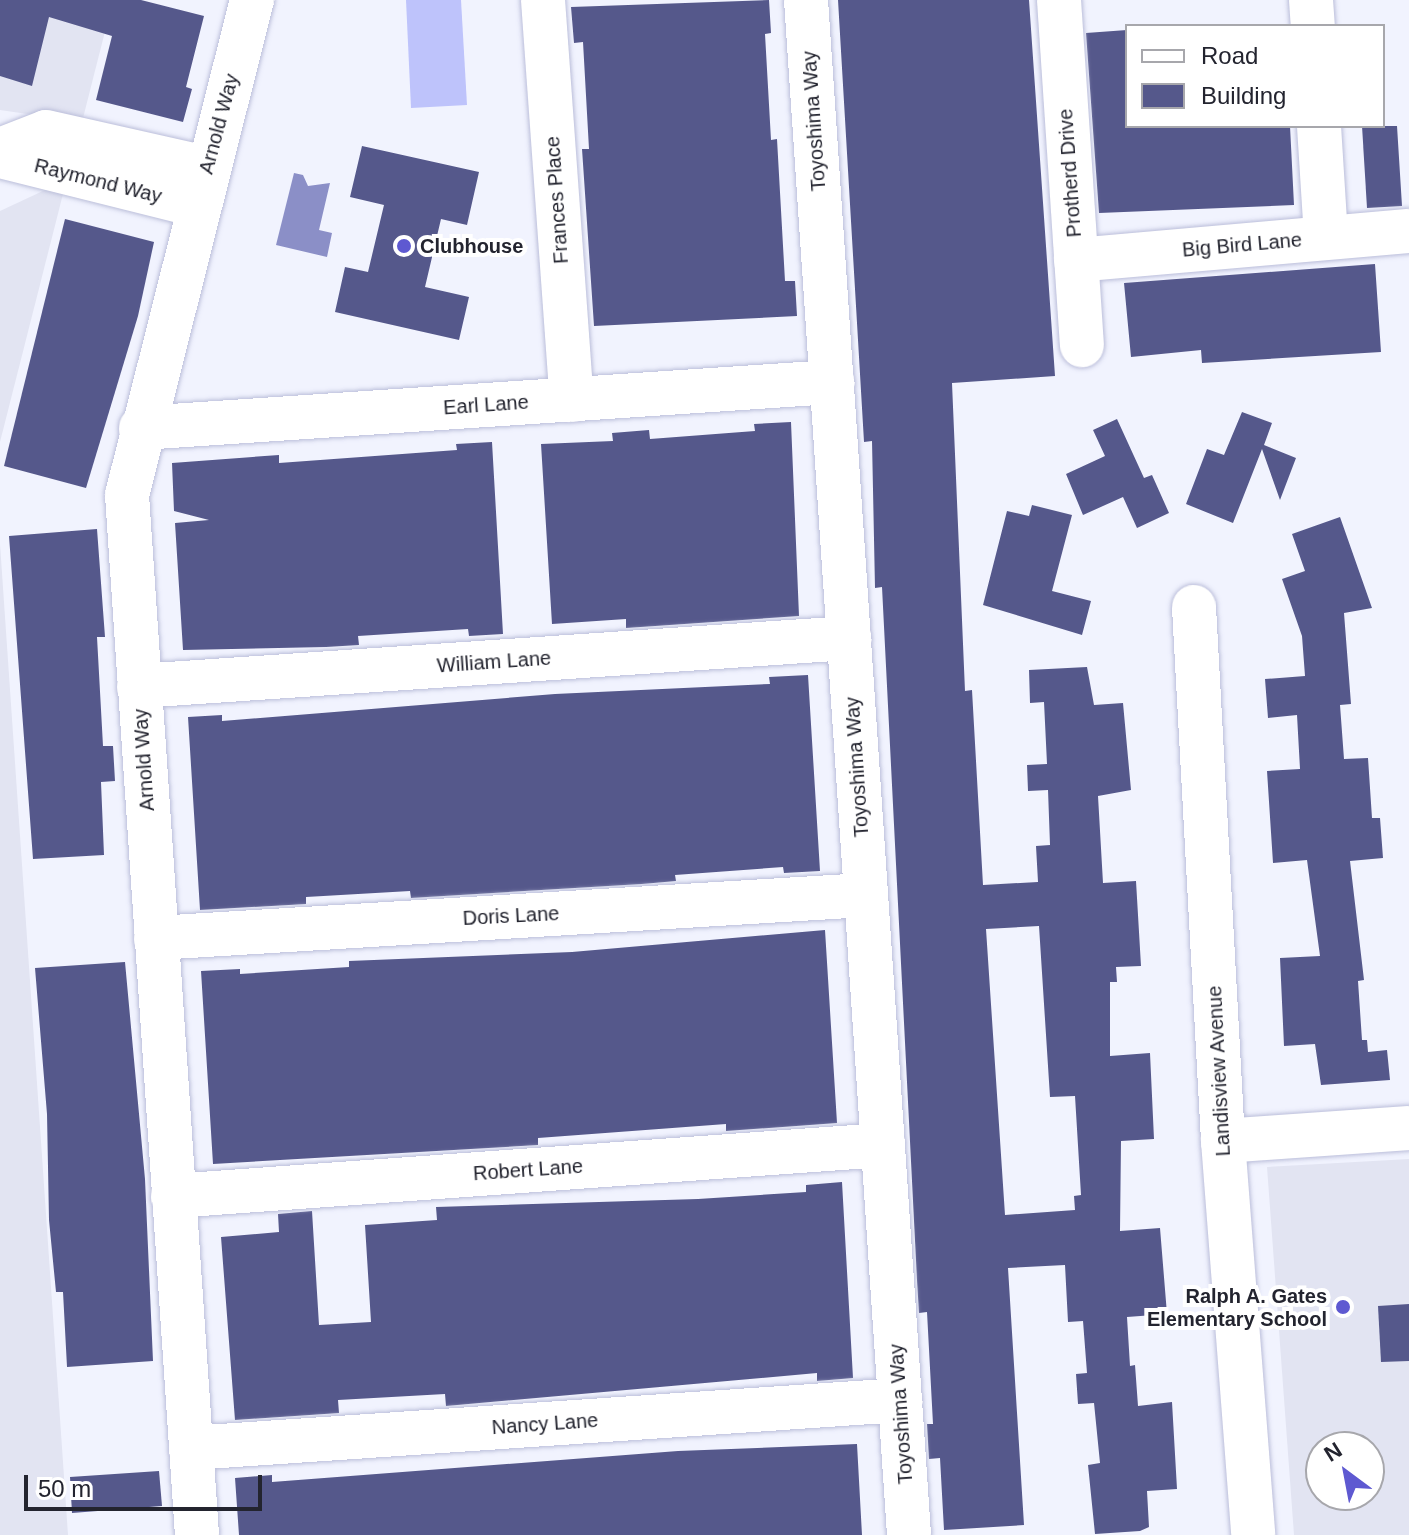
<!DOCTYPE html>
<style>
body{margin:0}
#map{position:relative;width:1409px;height:1535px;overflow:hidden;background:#f1f3fe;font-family:Arial,sans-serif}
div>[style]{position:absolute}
.built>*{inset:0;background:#e2e4f2}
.green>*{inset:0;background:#bec3fb}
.water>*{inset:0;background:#8b8fc7}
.building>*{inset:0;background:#55588b}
.roads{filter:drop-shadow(0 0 2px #bbbeda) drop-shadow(0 0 2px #bbbeda)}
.minor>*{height:44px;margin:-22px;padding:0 22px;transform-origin:22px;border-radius:22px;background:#fff}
.dots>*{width:22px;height:22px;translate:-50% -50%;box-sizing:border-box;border:4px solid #fff;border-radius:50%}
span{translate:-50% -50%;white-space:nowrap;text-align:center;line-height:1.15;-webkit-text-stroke:8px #fff;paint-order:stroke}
.street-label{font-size:20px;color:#23242f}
.poi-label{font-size:20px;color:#23242f;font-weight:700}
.left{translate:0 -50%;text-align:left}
.right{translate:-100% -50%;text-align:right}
.legend{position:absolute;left:1125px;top:24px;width:260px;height:104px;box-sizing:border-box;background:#fff;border:2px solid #a7a7ac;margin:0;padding:10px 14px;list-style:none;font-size:24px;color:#23242f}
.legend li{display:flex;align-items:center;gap:16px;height:40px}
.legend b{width:40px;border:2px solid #a7a7ac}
.north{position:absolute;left:1305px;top:1431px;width:80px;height:80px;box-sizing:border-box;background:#fff;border:2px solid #a7a7ac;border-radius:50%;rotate:328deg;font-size:22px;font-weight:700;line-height:32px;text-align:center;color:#23242f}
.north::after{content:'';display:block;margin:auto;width:28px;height:36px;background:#5e59d1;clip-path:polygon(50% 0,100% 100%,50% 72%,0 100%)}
.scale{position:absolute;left:24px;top:1475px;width:238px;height:36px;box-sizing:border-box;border:4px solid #23242f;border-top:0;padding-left:10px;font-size:24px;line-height:28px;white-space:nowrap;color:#23242f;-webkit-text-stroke:6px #fff;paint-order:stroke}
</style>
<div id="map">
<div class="built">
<div style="clip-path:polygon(0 0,113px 0,82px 122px,0 110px)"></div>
<div style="clip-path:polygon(45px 190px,64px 190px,0 442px,0 211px)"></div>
<div style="clip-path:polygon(0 544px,68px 1535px,0 1535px)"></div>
<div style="clip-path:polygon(evenodd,1409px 1159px,1409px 1535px,1294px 1535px,1267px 1167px,1409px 1159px,1321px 1447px,1369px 1447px,1369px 1495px,1321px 1495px,1321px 1447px)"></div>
</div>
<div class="green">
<div style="clip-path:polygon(406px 0,461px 0,467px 105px,411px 108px)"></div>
</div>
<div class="water">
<div style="clip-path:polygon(294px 173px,303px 175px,308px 186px,330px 183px,319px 230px,332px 233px,327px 257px,276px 245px)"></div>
</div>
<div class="building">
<div style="clip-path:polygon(0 0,141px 0,204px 16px,186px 87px,192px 89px,183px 122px,96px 100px,112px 36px,49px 17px,32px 86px,0 76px)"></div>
<div style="clip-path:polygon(769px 0,771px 33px,765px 34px,771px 140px,777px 139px,785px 281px,795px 281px,797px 316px,594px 326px,582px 149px,589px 149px,583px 42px,574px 43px,571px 7px)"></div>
<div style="clip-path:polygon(evenodd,838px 0,1029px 0,1055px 376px,952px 383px,965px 691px,972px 690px,983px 885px,1038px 882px,1036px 846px,1050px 845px,1048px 790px,1028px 791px,1027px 765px,1047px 764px,1044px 702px,1030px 703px,1029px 670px,1087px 667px,1094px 705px,1123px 703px,1131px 790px,1098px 796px,1103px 883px,1136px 881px,1141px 966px,1116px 967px,1117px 982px,1110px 982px,1110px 1056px,1150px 1053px,1154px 1139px,1121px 1141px,1120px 1231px,1160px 1228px,1167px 1314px,1127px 1317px,1130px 1366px,1135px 1365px,1138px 1406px,1172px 1402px,1177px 1489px,1147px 1491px,1149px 1527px,1140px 1531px,1095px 1534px,1088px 1465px,1100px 1463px,1094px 1403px,1078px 1404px,1076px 1374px,1087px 1373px,1083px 1321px,1068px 1322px,1065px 1265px,1008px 1268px,1024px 1525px,944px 1530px,940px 1458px,929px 1459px,927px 1424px,933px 1424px,927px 1312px,919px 1313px,917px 1280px,882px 587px,875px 588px,872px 441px,864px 442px,838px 0,1039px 926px,1050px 1097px,1075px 1096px,1081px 1195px,1074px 1196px,1075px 1210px,1005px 1215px,986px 929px,1039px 926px)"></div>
<div style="clip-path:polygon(1127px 30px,1127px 126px,1290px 126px,1294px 205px,1099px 213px,1086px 33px)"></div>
<div style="clip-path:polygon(1362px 126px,1397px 126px,1402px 206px,1367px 208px)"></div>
<div style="clip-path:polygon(362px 146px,479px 172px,467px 225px,441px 219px,425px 287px,469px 297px,459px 340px,335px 312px,345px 267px,368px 272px,384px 205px,350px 197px)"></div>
<div style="clip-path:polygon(65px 219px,154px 242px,138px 316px,86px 488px,4px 466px)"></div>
<div style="clip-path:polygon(1375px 264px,1381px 352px,1202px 363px,1201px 350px,1131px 357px,1124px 283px)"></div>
<div style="clip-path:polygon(1242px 412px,1272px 423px,1264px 445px,1296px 458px,1280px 500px,1262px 449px,1233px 523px,1186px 504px,1207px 449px,1224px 455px)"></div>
<div style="clip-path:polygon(1117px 419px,1144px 478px,1152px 475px,1169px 513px,1137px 528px,1123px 497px,1083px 515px,1066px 474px,1105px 456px,1093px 430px)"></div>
<div style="clip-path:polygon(791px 422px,799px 616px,626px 628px,626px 619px,552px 624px,541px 444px,613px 441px,612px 433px,649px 430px,650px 439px,755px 431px,754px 424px)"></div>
<div style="clip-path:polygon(492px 442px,503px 634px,469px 636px,468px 629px,358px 636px,359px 645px,326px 647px,183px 650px,175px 523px,209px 520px,174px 511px,172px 463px,279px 455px,279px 463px,457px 450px,456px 444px)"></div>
<div style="clip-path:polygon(1032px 505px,1072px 515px,1052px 591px,1091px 601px,1082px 635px,983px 605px,1007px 511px,1029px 516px)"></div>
<div style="clip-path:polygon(1340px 517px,1372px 608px,1344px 613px,1351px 704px,1340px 705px,1344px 759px,1368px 758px,1372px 818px,1380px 818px,1383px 858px,1350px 861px,1364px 980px,1358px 981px,1362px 1040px,1367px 1040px,1368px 1052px,1387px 1050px,1390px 1080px,1321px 1085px,1315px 1044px,1284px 1046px,1280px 958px,1320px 956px,1307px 860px,1273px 863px,1267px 771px,1300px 769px,1297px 715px,1268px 718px,1265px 679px,1305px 676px,1302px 636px,1282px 579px,1305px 571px,1292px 534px)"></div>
<div style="clip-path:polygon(97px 529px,105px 637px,97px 637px,103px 746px,113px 746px,115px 781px,101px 782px,104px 855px,33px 859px,9px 536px)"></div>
<div style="clip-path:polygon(808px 675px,820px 871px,784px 873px,783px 867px,675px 875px,676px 881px,642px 884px,411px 898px,410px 891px,306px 897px,306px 904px,200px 910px,188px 717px,222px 715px,222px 721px,555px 694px,770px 684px,769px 677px)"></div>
<div style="clip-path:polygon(825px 930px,837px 1123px,726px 1131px,726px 1124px,538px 1138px,538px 1145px,213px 1164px,201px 971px,240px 969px,240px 974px,349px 967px,349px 961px,572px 952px)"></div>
<div style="clip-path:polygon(125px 962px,145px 1179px,153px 1361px,67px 1367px,63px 1292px,56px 1292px,49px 1220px,47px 1114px,35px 968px)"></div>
<div style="clip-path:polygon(842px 1182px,853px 1378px,817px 1381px,817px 1373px,446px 1406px,445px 1394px,338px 1400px,339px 1413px,235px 1420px,221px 1237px,279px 1232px,278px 1214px,312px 1211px,319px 1325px,371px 1322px,365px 1225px,437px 1220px,436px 1207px,698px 1199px,806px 1192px,806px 1185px)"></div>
<div style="clip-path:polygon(1409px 1304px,1409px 1361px,1381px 1362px,1378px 1306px)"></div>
<div style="clip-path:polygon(857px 1444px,862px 1535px,239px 1535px,235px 1478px,272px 1475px,272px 1482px,678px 1451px)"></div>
<div style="clip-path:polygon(159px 1471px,162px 1506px,72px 1513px,70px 1477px)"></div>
</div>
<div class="roads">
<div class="minor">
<div style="left:543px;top:0;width:401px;rotate:85.9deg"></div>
<div style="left:806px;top:0;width:1538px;rotate:86.16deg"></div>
<div style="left:1059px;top:0;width:346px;rotate:86.2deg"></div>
<div style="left:1311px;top:0;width:26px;rotate:86deg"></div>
<div style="left:1319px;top:126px;width:111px;rotate:86.4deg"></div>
<div style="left:0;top:150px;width:49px;rotate:-21.4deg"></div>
<div style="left:46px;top:132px;width:164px;rotate:12.7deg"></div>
<div style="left:0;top:156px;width:203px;rotate:14deg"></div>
<div style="left:1076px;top:260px;width:334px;rotate:-5deg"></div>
<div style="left:141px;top:428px;width:693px;rotate:-3.81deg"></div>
<div style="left:1194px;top:607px;width:535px;rotate:86.89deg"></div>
<div style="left:1223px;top:1141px;width:395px;rotate:85.6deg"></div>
<div style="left:139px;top:686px;width:712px;rotate:-3.87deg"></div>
<div style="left:156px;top:938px;width:711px;rotate:-3.47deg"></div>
<div style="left:1223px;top:1141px;width:186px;rotate:-4deg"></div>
<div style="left:173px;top:1196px;width:712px;rotate:-4.11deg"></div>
<div style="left:191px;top:1448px;width:711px;rotate:-3.87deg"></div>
<div style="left:197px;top:1535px;width:1042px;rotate:-93.85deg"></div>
<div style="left:127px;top:495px;width:511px;rotate:-75.83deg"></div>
</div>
</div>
<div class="dots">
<div style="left:404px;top:246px;background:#5e59d1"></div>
<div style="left:1343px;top:1307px;background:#5e59d1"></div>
</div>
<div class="street-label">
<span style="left:814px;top:121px;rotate:-94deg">Toyoshima Way</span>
<span style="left:219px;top:124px;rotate:-75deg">Arnold Way</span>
<span style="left:1070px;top:173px;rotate:-94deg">Protherd Drive</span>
<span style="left:98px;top:181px;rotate:14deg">Raymond Way</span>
<span style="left:557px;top:200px;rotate:-94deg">Frances Place</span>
<span style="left:1242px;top:245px;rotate:-5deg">Big Bird Lane</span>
<span style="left:486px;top:405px;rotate:-4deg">Earl Lane</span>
<span style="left:494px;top:662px;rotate:-4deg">William Lane</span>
<span style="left:144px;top:760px;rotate:-94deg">Arnold Way</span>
<span style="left:857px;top:767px;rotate:-94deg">Toyoshima Way</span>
<span style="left:511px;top:916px;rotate:-3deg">Doris Lane</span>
<span style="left:1219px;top:1071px;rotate:-93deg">Landisview Avenue</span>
<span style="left:528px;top:1170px;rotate:-4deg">Robert Lane</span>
<span style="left:901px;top:1414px;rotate:-94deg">Toyoshima Way</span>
<span style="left:545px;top:1424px;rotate:-4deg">Nancy Lane</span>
</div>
<div class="poi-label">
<span class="left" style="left:420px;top:246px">Clubhouse</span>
<span class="right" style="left:1327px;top:1308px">Ralph A. Gates<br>Elementary School</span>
</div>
<ul class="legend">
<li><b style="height:10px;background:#fff"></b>Road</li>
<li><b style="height:22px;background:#55588b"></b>Building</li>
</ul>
<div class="north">N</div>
<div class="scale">50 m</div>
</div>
